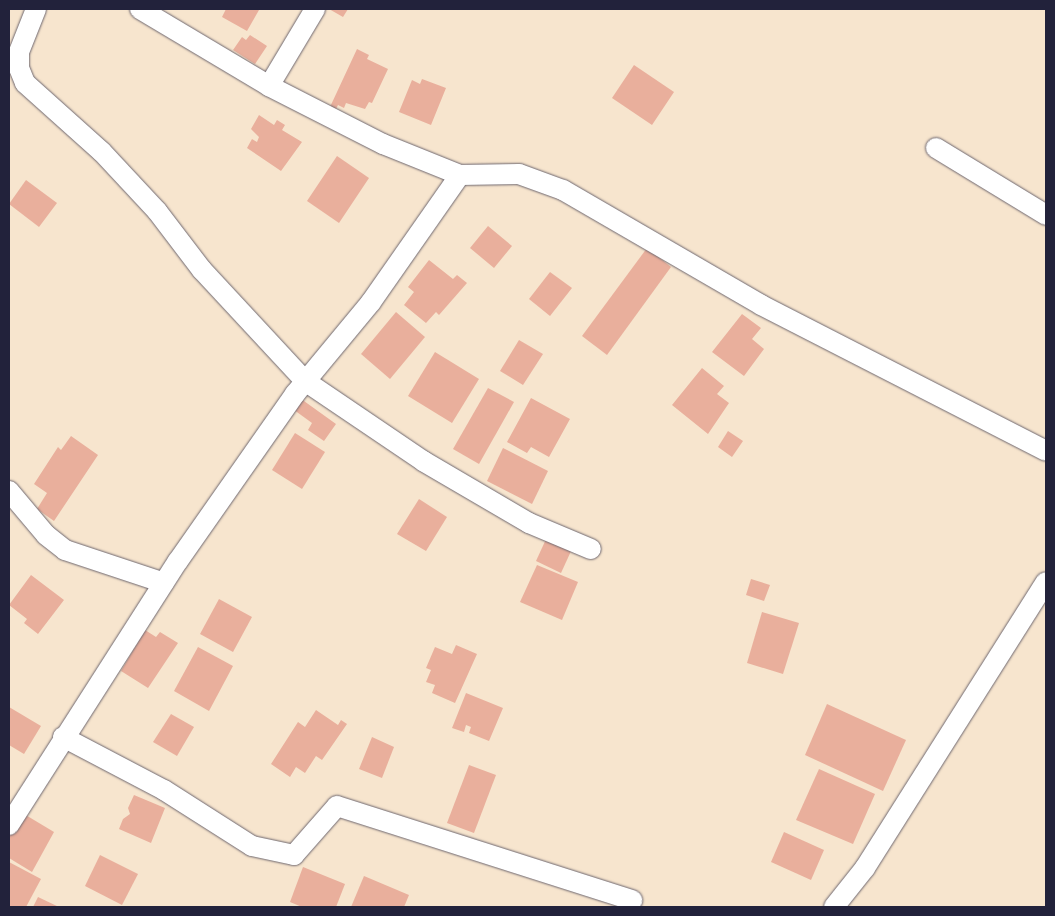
<!DOCTYPE html>
<style>
body{margin:0}
#map{position:relative;width:1055px;height:916px;overflow:hidden;background:#f7e5ce;font-family:"Gochi Hand",sans-serif}
div>[style]{position:absolute}
.building>*{inset:0;background:#e9af9c}
.roads{filter:drop-shadow(0 0 1px #6d666e) drop-shadow(0 0 1px #6d666e)}
.street>*{height:20px;margin:-10px;padding:0 10px;transform-origin:10px;border-radius:10px;background:#fff}
span{translate:-50% -50%;white-space:nowrap;text-align:center;line-height:1.15;-webkit-text-stroke:4px #fbf7ec;paint-order:stroke}
.frame{position:absolute;inset:0;border:10px solid #22223b;pointer-events:none}
</style>
<div id="map">
<div class="building">
<div style="clip-path:polygon(226px 9px,257px 9px,259px 10px,247px 31px,222px 17px)"></div>
<div style="clip-path:polygon(329px 9px,348px 9px,343px 17px)"></div>
<div style="clip-path:polygon(250px 35px,267px 46px,255px 64px,233px 50px,242px 37px,246px 40px)"></div>
<div style="clip-path:polygon(357px 49px,369px 55px,367px 59px,388px 69px,372px 103px,369px 102px,365px 109px,346px 103px,344px 108px,338px 105px,336px 109px,330px 107px)"></div>
<div style="clip-path:polygon(634px 65px,674px 92px,652px 125px,612px 98px)"></div>
<div style="clip-path:polygon(422px 79px,446px 88px,431px 125px,399px 112px,412px 80px,420px 84px)"></div>
<div style="clip-path:polygon(259px 115px,274px 125px,277px 120px,285px 125px,282px 130px,302px 142px,281px 171px,247px 148px,252px 139px,257px 142px,259px 137px,251px 129px)"></div>
<div style="clip-path:polygon(337px 156px,369px 178px,339px 223px,307px 201px)"></div>
<div style="clip-path:polygon(26px 180px,57px 203px,39px 227px,9px 204px)"></div>
<div style="clip-path:polygon(488px 226px,512px 246px,494px 268px,470px 248px)"></div>
<div style="clip-path:polygon(647px 248px,671px 267px,607px 355px,582px 336px)"></div>
<div style="clip-path:polygon(429px 260px,453px 279px,457px 275px,467px 283px,439px 315px,436px 312px,426px 323px,404px 305px,414px 292px,408px 287px)"></div>
<div style="clip-path:polygon(550px 272px,572px 288px,550px 316px,529px 299px)"></div>
<div style="clip-path:polygon(396px 312px,425px 337px,390px 379px,361px 354px)"></div>
<div style="clip-path:polygon(742px 314px,761px 328px,752px 339px,764px 349px,744px 376px,712px 352px)"></div>
<div style="clip-path:polygon(519px 340px,543px 354px,523px 385px,500px 371px)"></div>
<div style="clip-path:polygon(435px 352px,479px 379px,452px 423px,408px 396px)"></div>
<div style="clip-path:polygon(702px 368px,724px 386px,717px 394px,729px 403px,708px 434px,672px 405px)"></div>
<div style="clip-path:polygon(488px 388px,514px 402px,479px 464px,453px 449px)"></div>
<div style="clip-path:polygon(297px 396px,336px 424px,324px 441px,308px 430px,312px 423px,290px 407px)"></div>
<div style="clip-path:polygon(531px 398px,570px 419px,549px 457px,531px 447px,527px 453px,507px 442px)"></div>
<div style="clip-path:polygon(728px 431px,743px 441px,732px 457px,718px 447px)"></div>
<div style="clip-path:polygon(295px 433px,325px 452px,302px 489px,272px 470px)"></div>
<div style="clip-path:polygon(71px 436px,98px 455px,54px 521px,37px 509px,47px 493px,34px 484px,58px 447px,61px 450px)"></div>
<div style="clip-path:polygon(503px 448px,548px 471px,532px 504px,487px 481px)"></div>
<div style="clip-path:polygon(419px 499px,447px 517px,426px 551px,397px 534px)"></div>
<div style="clip-path:polygon(547px 537px,572px 549px,561px 573px,536px 561px)"></div>
<div style="clip-path:polygon(537px 565px,578px 582px,562px 620px,520px 602px)"></div>
<div style="clip-path:polygon(31px 575px,64px 600px,38px 634px,24px 623px,27px 619px,9px 605px)"></div>
<div style="clip-path:polygon(751px 579px,770px 585px,764px 601px,746px 595px)"></div>
<div style="clip-path:polygon(219px 599px,252px 617px,233px 652px,200px 634px)"></div>
<div style="clip-path:polygon(762px 612px,799px 623px,783px 674px,747px 663px)"></div>
<div style="clip-path:polygon(145px 630px,156px 637px,160px 632px,178px 643px,148px 688px,121px 671px)"></div>
<div style="clip-path:polygon(456px 645px,477px 654px,455px 703px,432px 693px,435px 685px,426px 682px,431px 670px,426px 668px,435px 647px,452px 654px)"></div>
<div style="clip-path:polygon(198px 647px,233px 666px,209px 711px,174px 691px)"></div>
<div style="clip-path:polygon(466px 693px,503px 708px,489px 741px,469px 733px,471px 727px,466px 725px,464px 732px,452px 728px)"></div>
<div style="clip-path:polygon(827px 704px,906px 740px,883px 791px,805px 755px)"></div>
<div style="clip-path:polygon(9px 707px,41px 726px,24px 754px,9px 745px)"></div>
<div style="clip-path:polygon(316px 710px,338px 725px,341px 720px,347px 724px,322px 760px,316px 756px,305px 773px,296px 767px,290px 777px,271px 764px,298px 722px,305px 727px)"></div>
<div style="clip-path:polygon(171px 714px,194px 727px,177px 756px,153px 742px)"></div>
<div style="clip-path:polygon(372px 737px,394px 747px,382px 778px,359px 769px)"></div>
<div style="clip-path:polygon(469px 765px,496px 775px,474px 833px,447px 823px)"></div>
<div style="clip-path:polygon(819px 769px,875px 794px,853px 844px,796px 820px)"></div>
<div style="clip-path:polygon(134px 795px,165px 808px,151px 843px,119px 829px,123px 819px,130px 814px,128px 808px)"></div>
<div style="clip-path:polygon(19px 811px,54px 832px,32px 872px,9px 858px,9px 829px)"></div>
<div style="clip-path:polygon(784px 832px,824px 850px,811px 880px,771px 862px)"></div>
<div style="clip-path:polygon(100px 855px,138px 874px,122px 905px,85px 886px)"></div>
<div style="clip-path:polygon(9px 862px,41px 879px,26px 907px,9px 907px)"></div>
<div style="clip-path:polygon(303px 867px,345px 884px,336px 907px,302px 907px,290px 902px)"></div>
<div style="clip-path:polygon(364px 876px,409px 895px,404px 907px,351px 907px)"></div>
<div style="clip-path:polygon(38px 897px,59px 907px,33px 907px)"></div>
</div>
<div class="roads">
<div class="street">
<div style="left:36px;top:9px;width:46px;rotate:111.6deg"></div>
<div style="left:19px;top:52px;width:16px;rotate:90deg"></div>
<div style="left:19px;top:68px;width:16px;rotate:68deg"></div>
<div style="left:25px;top:83px;width:103px;rotate:41.9deg"></div>
<div style="left:102px;top:152px;width:81px;rotate:47deg"></div>
<div style="left:157px;top:211px;width:74px;rotate:52.7deg"></div>
<div style="left:202px;top:270px;width:151px;rotate:47.1deg"></div>
<div style="left:305px;top:381px;width:143px;rotate:34.1deg"></div>
<div style="left:423px;top:461px;width:123px;rotate:30.3deg"></div>
<div style="left:529px;top:523px;width:67px;rotate:22.8deg"></div>
<div style="left:140px;top:9px;width:150px;rotate:30.8deg"></div>
<div style="left:269px;top:86px;width:128px;rotate:27deg"></div>
<div style="left:383px;top:144px;width:83px;rotate:21.9deg"></div>
<div style="left:460px;top:175px;width:59px;rotate:-1deg"></div>
<div style="left:519px;top:174px;width:47px;rotate:20deg"></div>
<div style="left:563px;top:190px;width:229px;rotate:30.1deg"></div>
<div style="left:761px;top:305px;width:320px;rotate:27.1deg"></div>
<div style="left:269px;top:86px;width:90px;rotate:-59.1deg"></div>
<div style="left:936px;top:148px;width:129px;rotate:31.3deg"></div>
<div style="left:9px;top:491px;width:57px;rotate:49.9deg"></div>
<div style="left:46px;top:535px;width:24px;rotate:38deg"></div>
<div style="left:65px;top:550px;width:104px;rotate:18.4deg"></div>
<div style="left:63px;top:737px;width:114px;rotate:27.7deg"></div>
<div style="left:164px;top:790px;width:104px;rotate:32.5deg"></div>
<div style="left:252px;top:846px;width:43px;rotate:12.1deg"></div>
<div style="left:294px;top:855px;width:65px;rotate:-48.7deg"></div>
<div style="left:337px;top:806px;width:310px;rotate:17.7deg"></div>
<div style="left:9px;top:825px;width:313px;rotate:-57.4deg"></div>
<div style="left:178px;top:561px;width:204px;rotate:-55deg"></div>
<div style="left:295px;top:394px;width:119px;rotate:-50.4deg"></div>
<div style="left:371px;top:302px;width:155px;rotate:-55deg"></div>
<div style="left:834px;top:907px;width:50px;rotate:-51.5deg"></div>
<div style="left:865px;top:868px;width:338px;rotate:-57.7deg"></div>
</div>
</div>
<div class="frame"></div>
</div>
